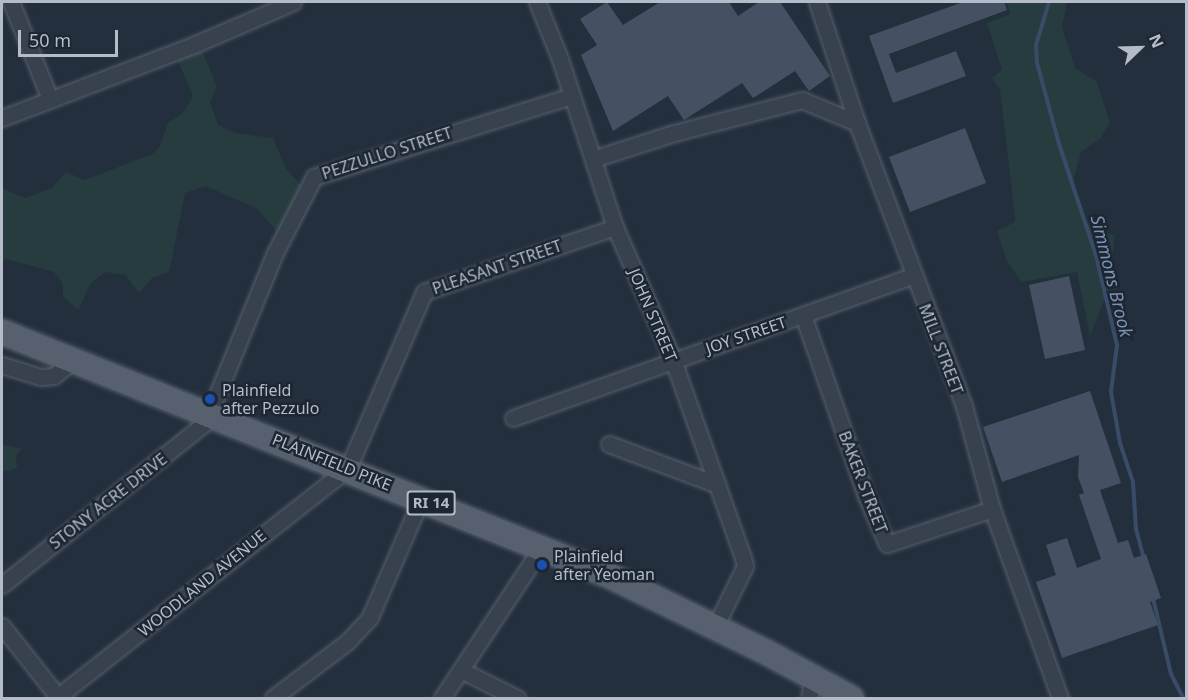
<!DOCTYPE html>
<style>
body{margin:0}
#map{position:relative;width:1188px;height:700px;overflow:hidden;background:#242f3e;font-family:"Noto Sans",sans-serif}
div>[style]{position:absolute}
.green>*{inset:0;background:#263c3f}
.stream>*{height:4px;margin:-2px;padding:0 2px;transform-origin:2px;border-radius:2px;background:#394c67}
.building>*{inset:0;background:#455162}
.roads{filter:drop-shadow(0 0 2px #565f6c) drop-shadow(0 0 2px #565f6c)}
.minor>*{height:15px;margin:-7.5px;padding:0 7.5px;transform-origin:7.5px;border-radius:7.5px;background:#38414e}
.primary>*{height:24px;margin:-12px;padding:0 12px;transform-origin:12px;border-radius:12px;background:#56606e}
.dots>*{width:16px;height:16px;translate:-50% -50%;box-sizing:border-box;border:3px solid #1d2633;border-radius:50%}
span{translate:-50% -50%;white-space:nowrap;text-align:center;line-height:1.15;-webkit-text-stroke:5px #1d2633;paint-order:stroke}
.shield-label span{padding:2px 4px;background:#1d2633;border:2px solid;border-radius:4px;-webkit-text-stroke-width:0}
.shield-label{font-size:15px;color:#b4bcc9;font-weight:700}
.street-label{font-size:16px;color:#b4bcc9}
.poi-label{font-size:16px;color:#b4bcc9}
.left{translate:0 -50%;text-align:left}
.water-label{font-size:18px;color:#7c92b1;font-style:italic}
.frame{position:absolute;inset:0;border:3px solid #b4bcc9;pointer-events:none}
.north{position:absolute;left:1110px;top:18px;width:60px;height:60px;-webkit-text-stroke:4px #1d2633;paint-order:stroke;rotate:67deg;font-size:16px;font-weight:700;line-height:24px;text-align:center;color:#b4bcc9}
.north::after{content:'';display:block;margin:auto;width:21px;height:27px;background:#b4bcc9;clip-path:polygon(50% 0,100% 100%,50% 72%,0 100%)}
.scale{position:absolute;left:18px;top:30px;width:100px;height:27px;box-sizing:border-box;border:3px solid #b4bcc9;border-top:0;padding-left:8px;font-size:18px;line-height:21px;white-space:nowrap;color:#b4bcc9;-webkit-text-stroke:4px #1d2633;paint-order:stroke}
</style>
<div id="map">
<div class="green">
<div style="clip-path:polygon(1006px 2px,1067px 2px,1062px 27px,1075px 68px,1097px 82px,1110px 123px,1101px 138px,1081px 152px,1073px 182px,1087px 222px,1115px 236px,1108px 290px,1090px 336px,1077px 272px,1021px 282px,1006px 259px,997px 231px,1015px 222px,1015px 217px,1000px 90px,992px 78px,1002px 70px,987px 23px,1010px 14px)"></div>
<div style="clip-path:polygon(199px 43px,217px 87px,210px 102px,218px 125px,236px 133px,273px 138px,286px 169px,305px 190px,282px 237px,256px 208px,206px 186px,185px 193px,169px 272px,152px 278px,139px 293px,126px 275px,105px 272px,91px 283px,78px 310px,63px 296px,63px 284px,54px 272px,6px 259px,2px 262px,2px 188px,25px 198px,52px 188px,66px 172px,85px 180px,152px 154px,159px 148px,168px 123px,183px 113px,193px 96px,174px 52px)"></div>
<div style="clip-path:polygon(2px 444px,22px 449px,16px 456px,17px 467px,11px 471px,2px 471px)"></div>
</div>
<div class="stream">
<div style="left:1049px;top:2px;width:45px;rotate:106.8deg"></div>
<div style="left:1036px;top:45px;width:18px;rotate:87deg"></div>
<div style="left:1037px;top:63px;width:84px;rotate:74.8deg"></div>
<div style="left:1059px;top:144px;width:117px;rotate:71.6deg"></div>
<div style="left:1096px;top:255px;width:92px;rotate:76.9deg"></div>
<div style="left:1117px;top:345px;width:47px;rotate:97.3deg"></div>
<div style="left:1111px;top:392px;width:52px;rotate:80deg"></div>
<div style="left:1120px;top:443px;width:41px;rotate:71.6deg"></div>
<div style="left:1133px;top:482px;width:47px;rotate:86.3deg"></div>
<div style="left:1136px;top:529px;width:31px;rotate:75deg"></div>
<div style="left:1153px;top:598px;width:78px;rotate:76.7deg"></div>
<div style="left:1171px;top:674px;width:27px;rotate:63deg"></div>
</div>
<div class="building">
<div style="clip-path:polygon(607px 2px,623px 25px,660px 2px,729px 2px,738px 16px,759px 2px,780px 2px,830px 76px,809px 91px,795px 71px,753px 98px,742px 83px,684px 120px,668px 96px,613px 131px,581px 55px,597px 45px,580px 19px)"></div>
<div style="clip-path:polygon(963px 2px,1004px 2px,1007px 10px,889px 54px,896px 73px,956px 51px,966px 76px,893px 103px,869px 36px)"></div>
<div style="clip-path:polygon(965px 128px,986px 183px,910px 212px,889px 157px)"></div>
<div style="clip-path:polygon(1069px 276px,1085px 350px,1045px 359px,1029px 285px)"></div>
<div style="clip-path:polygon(1090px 391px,1121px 483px,1100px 490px,1118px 543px,1128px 540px,1134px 558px,1146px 554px,1161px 598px,1150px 602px,1158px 625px,1062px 658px,1036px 582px,1056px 575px,1046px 545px,1067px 538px,1077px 568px,1101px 559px,1079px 495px,1084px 493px,1078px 477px,1079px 455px,1002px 482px,983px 427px)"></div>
</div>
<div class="roads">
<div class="minor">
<div style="left:11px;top:2px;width:105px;rotate:68.1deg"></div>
<div style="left:537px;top:2px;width:61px;rotate:68deg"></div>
<div style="left:560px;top:59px;width:177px;rotate:71.9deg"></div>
<div style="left:615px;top:227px;width:145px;rotate:66.4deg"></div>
<div style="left:673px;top:360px;width:210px;rotate:70.5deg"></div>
<div style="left:743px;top:558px;width:8px;rotate:76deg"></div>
<div style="left:745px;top:566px;width:68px;rotate:116.2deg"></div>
<div style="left:817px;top:2px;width:127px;rotate:71.7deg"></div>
<div style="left:857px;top:123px;width:303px;rotate:69.3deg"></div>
<div style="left:964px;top:406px;width:107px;rotate:74.8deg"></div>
<div style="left:992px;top:509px;width:201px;rotate:70.2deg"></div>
<div style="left:2px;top:118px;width:202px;rotate:-20.9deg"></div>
<div style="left:191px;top:46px;width:111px;rotate:-23.3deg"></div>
<div style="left:593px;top:159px;width:85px;rotate:-17.8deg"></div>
<div style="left:674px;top:133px;width:132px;rotate:-14.5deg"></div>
<div style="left:802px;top:100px;width:60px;rotate:22.7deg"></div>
<div style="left:803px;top:315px;width:192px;rotate:70.8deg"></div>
<div style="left:866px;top:496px;width:52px;rotate:66.4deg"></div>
<div style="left:887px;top:544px;width:111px;rotate:-18.4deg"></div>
<div style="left:2px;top:365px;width:41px;rotate:17.1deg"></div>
<div style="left:41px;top:377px;width:13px;rotate:-4deg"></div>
<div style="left:54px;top:376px;width:25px;rotate:-40deg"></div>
<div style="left:513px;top:418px;width:424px;rotate:-19.6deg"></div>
<div style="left:609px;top:444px;width:116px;rotate:20.6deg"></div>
<div style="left:2px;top:585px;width:261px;rotate:-38.6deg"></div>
<div style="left:206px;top:422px;width:180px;rotate:-67.8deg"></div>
<div style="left:274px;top:255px;width:88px;rotate:-62.9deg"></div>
<div style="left:314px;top:177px;width:269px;rotate:-17.5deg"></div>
<div style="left:2px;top:626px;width:90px;rotate:51.7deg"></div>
<div style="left:461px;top:670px;width:63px;rotate:26.6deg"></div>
<div style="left:56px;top:698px;width:372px;rotate:-38.2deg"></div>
<div style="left:348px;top:468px;width:192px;rotate:-66.6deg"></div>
<div style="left:424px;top:292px;width:202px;rotate:-18.8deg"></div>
<div style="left:273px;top:698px;width:94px;rotate:-37.2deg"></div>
<div style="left:348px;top:641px;width:33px;rotate:-47deg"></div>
<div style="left:370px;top:617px;width:129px;rotate:-66.6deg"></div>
<div style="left:442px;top:698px;width:178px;rotate:-56.5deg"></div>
<div style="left:809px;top:698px;width:20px;rotate:-79deg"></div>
</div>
<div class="primary">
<div style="left:2px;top:332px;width:655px;rotate:21.87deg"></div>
<div style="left:610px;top:576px;width:174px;rotate:26deg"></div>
<div style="left:766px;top:652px;width:97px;rotate:28.4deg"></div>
</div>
</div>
<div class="dots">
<div style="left:210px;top:399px;background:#1a4fb4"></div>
<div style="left:542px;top:565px;background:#1a4fb4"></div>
</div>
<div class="shield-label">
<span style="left:431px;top:503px">RI 14</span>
</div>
<div class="street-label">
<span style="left:387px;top:153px;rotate:-18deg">PEZZULLO STREET</span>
<span style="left:497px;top:267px;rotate:-19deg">PLEASANT STREET</span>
<span style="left:653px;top:315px;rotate:67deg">JOHN STREET</span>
<span style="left:746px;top:335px;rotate:-19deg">JOY STREET</span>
<span style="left:941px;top:349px;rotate:69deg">MILL STREET</span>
<span style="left:332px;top:462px;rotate:22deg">PLAINFIELD PIKE</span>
<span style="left:863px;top:482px;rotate:69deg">BAKER STREET</span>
<span style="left:108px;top:501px;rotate:-38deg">STONY ACRE DRIVE</span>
<span style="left:202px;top:583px;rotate:-39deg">WOODLAND AVENUE</span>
</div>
<div class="poi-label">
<span class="left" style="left:222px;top:399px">Plainfield<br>after Pezzulo</span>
<span class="left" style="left:554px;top:565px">Plainfield<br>after Yeoman</span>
</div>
<div class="water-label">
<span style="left:1112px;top:276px;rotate:76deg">Simmons Brook</span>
</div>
<div class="frame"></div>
<div class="north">N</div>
<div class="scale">50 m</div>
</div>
